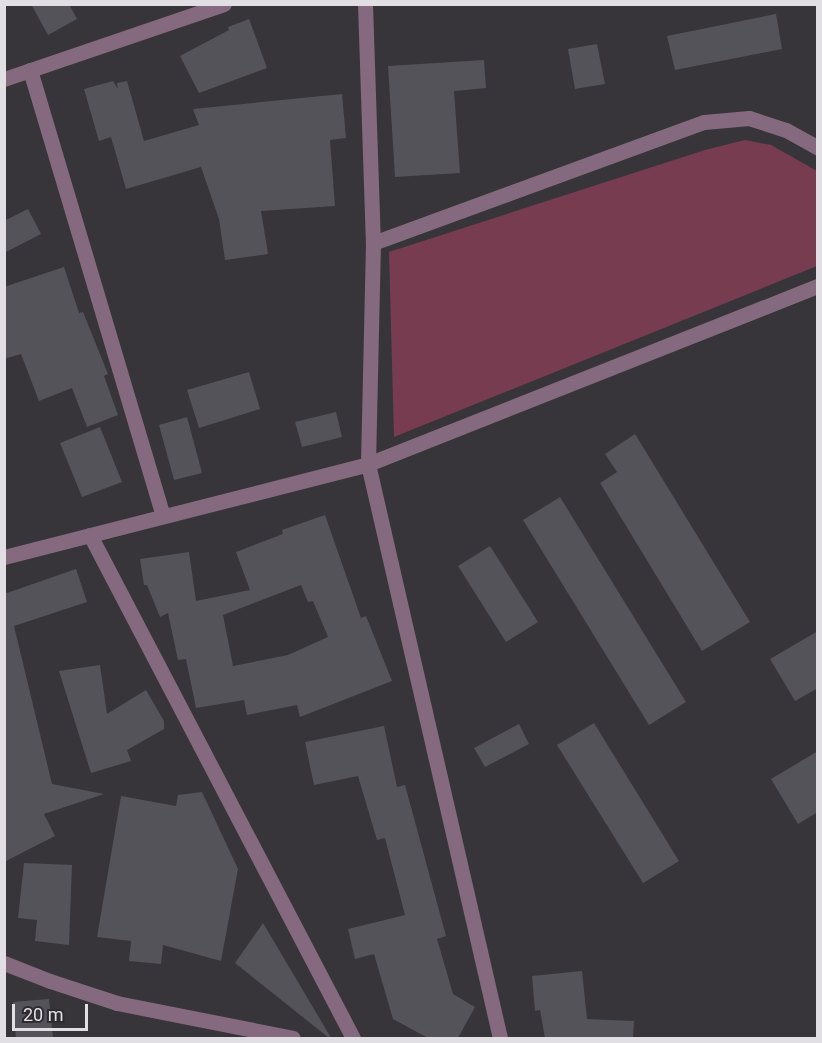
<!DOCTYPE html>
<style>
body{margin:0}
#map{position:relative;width:822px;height:1043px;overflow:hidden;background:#37353a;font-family:Roboto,sans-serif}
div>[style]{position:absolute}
.green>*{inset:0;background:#783c50}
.building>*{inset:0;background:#535359}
.minor>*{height:15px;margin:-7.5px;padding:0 7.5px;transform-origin:7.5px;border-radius:7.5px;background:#856a7f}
span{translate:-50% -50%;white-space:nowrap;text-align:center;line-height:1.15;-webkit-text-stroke:4.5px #2d2b30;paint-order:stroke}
.frame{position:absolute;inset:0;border:6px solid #e1dfe3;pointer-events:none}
.scale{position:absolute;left:12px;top:1004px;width:76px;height:27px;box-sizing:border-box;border:3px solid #e1dfe3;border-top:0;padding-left:8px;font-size:18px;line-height:21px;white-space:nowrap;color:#e1dfe3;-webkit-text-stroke:4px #2d2b30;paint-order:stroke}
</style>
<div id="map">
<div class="green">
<div style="clip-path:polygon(745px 140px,771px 145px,817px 171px,817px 266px,394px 437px,389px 252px,705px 150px)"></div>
</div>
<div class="building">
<div style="clip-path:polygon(31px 4px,69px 4px,77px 19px,48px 35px)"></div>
<div style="clip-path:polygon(776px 14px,782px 49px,675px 70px,667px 36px)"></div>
<div style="clip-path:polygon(249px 19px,267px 68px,199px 93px,180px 56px,229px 30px,228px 27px)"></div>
<div style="clip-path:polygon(597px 44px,605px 84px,575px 89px,568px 49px)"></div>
<div style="clip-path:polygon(484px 60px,486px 88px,454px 91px,460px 173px,395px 177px,388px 66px)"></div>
<div style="clip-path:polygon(113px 81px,118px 89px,117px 83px,127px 81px,144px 141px,199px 125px,193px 109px,342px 94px,346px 138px,330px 140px,335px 206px,261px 211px,268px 254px,225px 260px,219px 219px,201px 167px,126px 189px,111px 137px,99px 141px,84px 89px)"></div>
<div style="clip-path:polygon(28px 209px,41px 234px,4px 253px,4px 221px)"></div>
<div style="clip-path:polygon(64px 267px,79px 313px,83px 312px,108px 374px,104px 376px,118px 415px,87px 427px,72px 388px,39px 401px,21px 354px,4px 359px,4px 287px)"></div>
<div style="clip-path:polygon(249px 372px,260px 409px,199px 428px,187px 390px)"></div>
<div style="clip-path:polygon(336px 412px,342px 437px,302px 447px,295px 422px)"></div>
<div style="clip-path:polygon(187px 417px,202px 473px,174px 480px,159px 425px)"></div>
<div style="clip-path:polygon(100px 427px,122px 482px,82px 497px,60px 443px)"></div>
<div style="clip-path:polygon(635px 434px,750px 622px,702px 651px,600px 483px,617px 472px,605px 454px)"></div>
<div style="clip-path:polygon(560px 497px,686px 702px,649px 725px,523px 520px)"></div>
<div style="clip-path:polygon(evenodd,325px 515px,361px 618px,366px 616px,392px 681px,300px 717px,297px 705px,247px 715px,244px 700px,196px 708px,186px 659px,178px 660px,168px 613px,160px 617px,147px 585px,144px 585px,140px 559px,189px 552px,196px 601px,250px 590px,236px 552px,283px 534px,282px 530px,325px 515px,301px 585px,308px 602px,313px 601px,328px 637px,288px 655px,233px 666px,223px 615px,301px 585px)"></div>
<div style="clip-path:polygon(490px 546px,538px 622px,506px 642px,458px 566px)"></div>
<div style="clip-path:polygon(76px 569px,87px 602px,14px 626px,52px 784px,104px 794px,44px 814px,55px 836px,4px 862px,4px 594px)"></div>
<div style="clip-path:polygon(818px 631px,818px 688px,795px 701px,770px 659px)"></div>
<div style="clip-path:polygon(100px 665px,107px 714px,146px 690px,164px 721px,164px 729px,127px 750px,131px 761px,91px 773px,59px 671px)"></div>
<div style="clip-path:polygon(594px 723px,679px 861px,643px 883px,557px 745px)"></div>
<div style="clip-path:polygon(519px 724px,529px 744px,485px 767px,474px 748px)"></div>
<div style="clip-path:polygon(384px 726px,397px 787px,405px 785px,446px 936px,437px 939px,453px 994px,475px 1007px,458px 1038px,428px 1038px,393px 1019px,374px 954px,355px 959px,348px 929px,405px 915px,385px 838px,377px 840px,358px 776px,314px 785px,305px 742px)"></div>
<div style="clip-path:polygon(818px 751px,818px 812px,798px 824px,771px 779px)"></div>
<div style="clip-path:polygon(202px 792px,238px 869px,221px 961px,163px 945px,161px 964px,129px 961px,131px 941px,97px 937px,121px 796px,176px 806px,178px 795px)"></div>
<div style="clip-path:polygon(24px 863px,72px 865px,69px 945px,35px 941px,37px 920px,18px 918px)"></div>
<div style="clip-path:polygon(263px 923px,330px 1036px,329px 1038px,235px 963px)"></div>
<div style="clip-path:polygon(582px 971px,587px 1019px,634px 1021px,633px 1038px,545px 1038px,540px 1010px,535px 1011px,532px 976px)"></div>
<div style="clip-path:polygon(49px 999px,53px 1038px,16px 1038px,13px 1002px)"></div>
</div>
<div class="minor">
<div style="left:365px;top:4px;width:239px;rotate:88.1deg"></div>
<div style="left:373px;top:243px;width:221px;rotate:91.3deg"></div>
<div style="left:368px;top:464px;width:589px;rotate:77.05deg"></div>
<div style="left:30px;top:70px;width:465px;rotate:73.4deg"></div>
<div style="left:4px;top:79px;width:232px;rotate:-18.8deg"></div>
<div style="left:373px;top:243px;width:352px;rotate:-20.1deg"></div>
<div style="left:704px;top:122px;width:45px;rotate:-5.1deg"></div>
<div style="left:749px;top:118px;width:39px;rotate:18deg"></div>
<div style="left:786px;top:130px;width:37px;rotate:29deg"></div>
<div style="left:90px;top:535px;width:568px;rotate:62.4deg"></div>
<div style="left:4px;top:557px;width:376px;rotate:-14.3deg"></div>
<div style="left:368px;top:464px;width:484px;rotate:-21.6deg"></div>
<div style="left:4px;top:963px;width:49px;rotate:21.4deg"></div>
<div style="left:50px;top:981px;width:71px;rotate:18.2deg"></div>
<div style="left:117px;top:1003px;width:179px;rotate:11.2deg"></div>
</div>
<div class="frame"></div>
<div class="scale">20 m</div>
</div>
